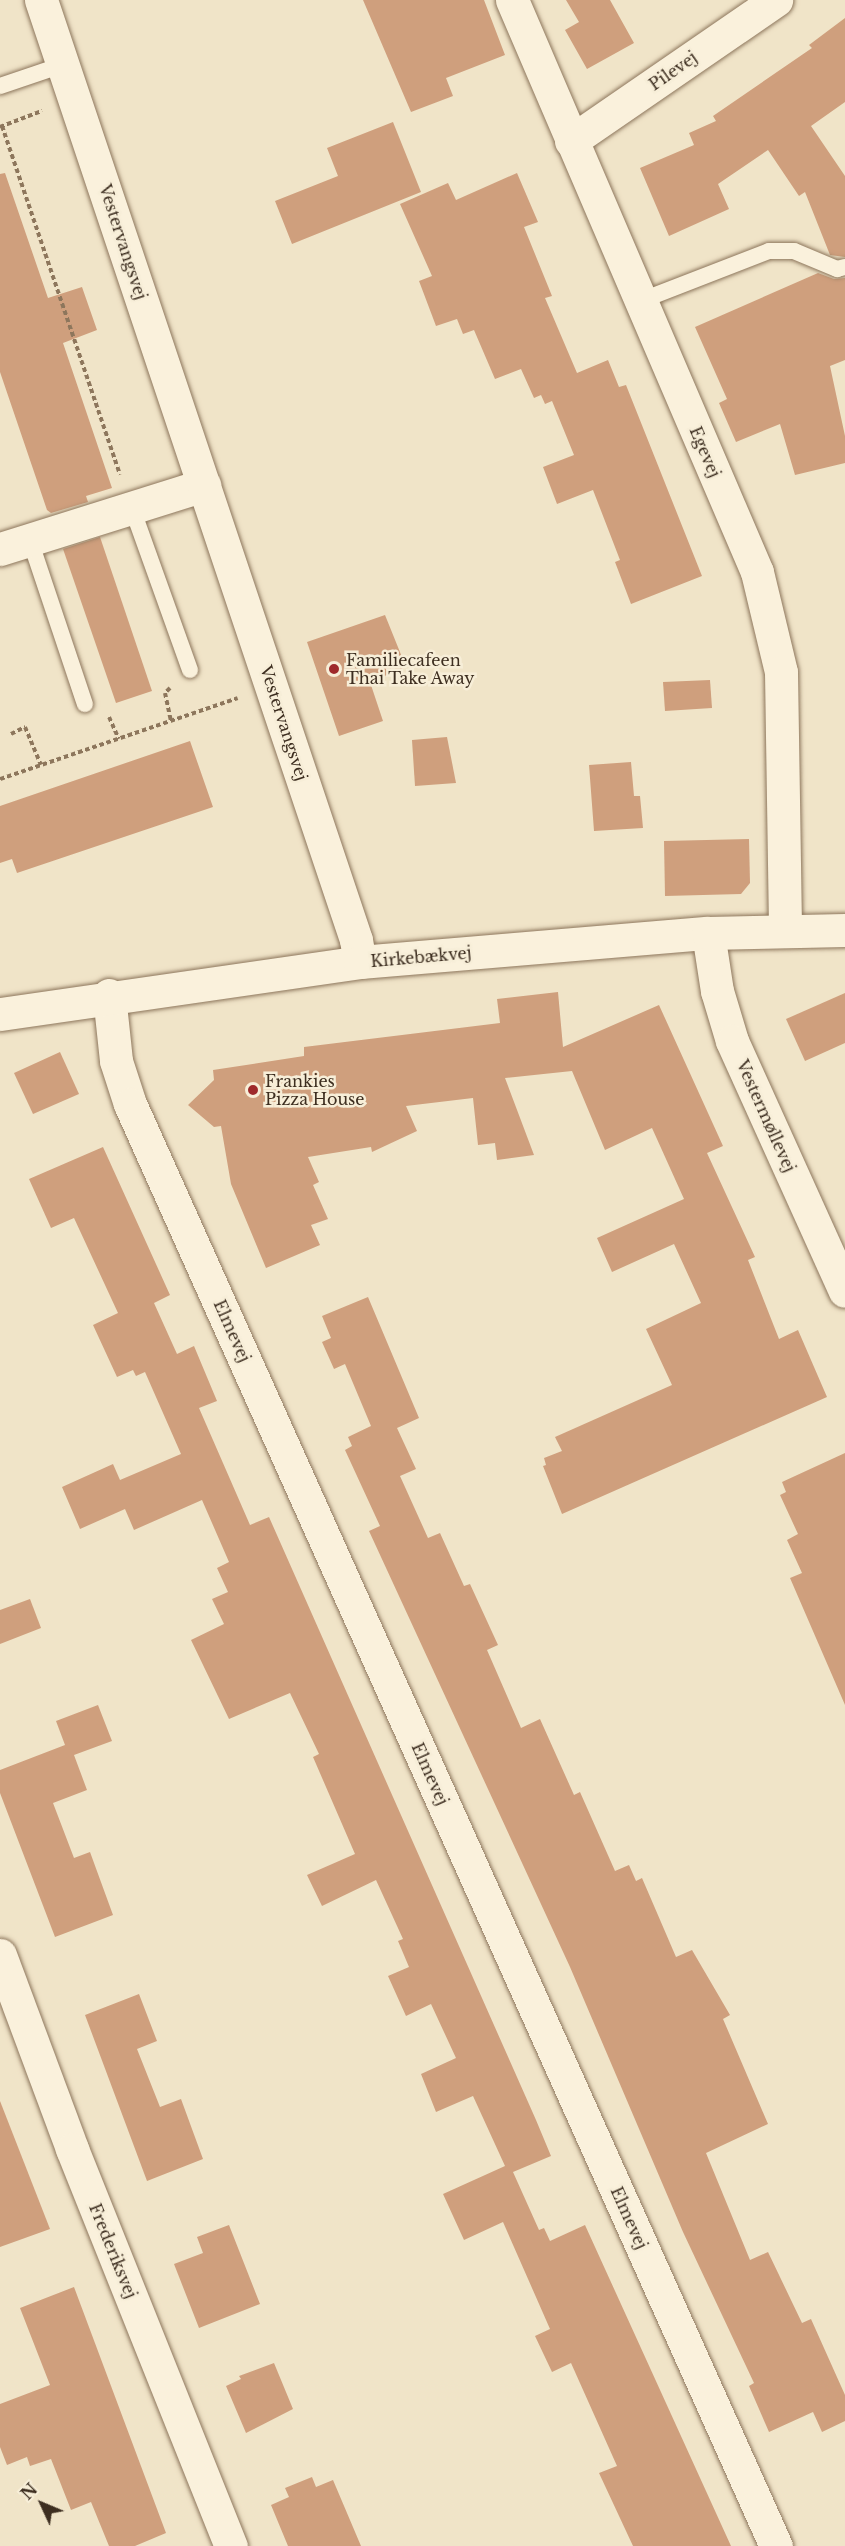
<!DOCTYPE html>
<meta charset="utf-8">
<style>
body{margin:0}
#map{position:relative;width:845px;height:2546px;overflow:hidden;background:#f0e4c8;font-family:"Libre Baskerville",serif}
div>[style]{position:absolute}
.building>*{inset:0;background:#cf9f7d}
.path>*{height:4px;margin-top:-2px;transform-origin:0;background:repeating-linear-gradient(90deg,#8d765c 0 4.5px,transparent 0 7.5px)}
.roads{filter:drop-shadow(0 0 2px #8d765c) drop-shadow(0 0 2px #8d765c)}
.service>*{height:16px;margin:-8px;padding:0 8px;transform-origin:8px;border-radius:8px;background:#faf1dc}
.minor>*{height:33px;margin:-16.5px;padding:0 16.5px;transform-origin:16.5px;border-radius:16.5px;background:#faf1dc}
.tertiary>*{height:33px;margin:-16.5px;padding:0 16.5px;transform-origin:16.5px;border-radius:16.5px;background:#faf1dc}
.dots>*{width:16px;height:16px;translate:-50% -50%;box-sizing:border-box;border:3px solid #f7eed8;border-radius:50%}
span{translate:-50% -50%;white-space:nowrap;text-align:center;line-height:1.15;-webkit-text-stroke:5px #f7eed8;paint-order:stroke}
.street-label{font-size:16px;color:#3d2e20}
.poi-label{font-size:16px;color:#3d2e20}
.left{translate:0 -50%;text-align:left}
.north{position:absolute;left:12px;top:2474px;width:60px;height:60px;-webkit-text-stroke:4px #f7eed8;paint-order:stroke;rotate:314deg;font-size:16px;font-weight:700;line-height:24px;text-align:center;color:#3d2e20}
.north::after{content:'';display:block;margin:auto;width:21px;height:27px;background:#3d2e20;clip-path:polygon(50% 0,100% 100%,50% 72%,0 100%)}
</style>
<div id="map">
<div class="building">
<div style="clip-path:polygon(363px 0,484px 0,505px 55px,446px 78px,453px 96px,411px 112px)"></div>
<div style="clip-path:polygon(566px 0,610px 0,634px 43px,587px 69px,565px 30px,579px 22px)"></div>
<div style="clip-path:polygon(845px 18px,845px 102px,811px 126px,845px 176px,845px 257px,830px 255px,805px 192px,799px 196px,768px 150px,718px 184px,729px 209px,669px 236px,640px 168px,694px 145px,689px 133px,716px 121px,713px 116px,812px 48px,809px 45px)"></div>
<div style="clip-path:polygon(393px 122px,421px 192px,292px 244px,275px 201px,338px 176px,327px 148px)"></div>
<div style="clip-path:polygon(5px 173px,48px 298px,82px 287px,97px 330px,63px 343px,112px 488px,86px 496px,88px 502px,51px 513px,47px 510px,0 372px,0 174px)"></div>
<div style="clip-path:polygon(517px 173px,538px 222px,524px 227px,552px 296px,545px 298px,577px 373px,608px 360px,619px 387px,626px 385px,702px 576px,631px 604px,615px 562px,620px 560px,593px 490px,557px 504px,543px 467px,574px 455px,552px 401px,545px 404px,541px 395px,534px 398px,521px 369px,495px 379px,474px 330px,463px 334px,457px 319px,436px 326px,419px 281px,432px 276px,400px 204px,448px 183px,456px 200px)"></div>
<div style="clip-path:polygon(818px 273px,834px 279px,845px 278px,845px 360px,830px 366px,845px 436px,845px 463px,795px 475px,780px 424px,736px 442px,719px 403px,727px 399px,695px 327px)"></div>
<div style="clip-path:polygon(100px 537px,152px 691px,116px 703px,63px 549px)"></div>
<div style="clip-path:polygon(385px 615px,406px 667px,370px 682px,383px 721px,339px 736px,307px 642px)"></div>
<div style="clip-path:polygon(710px 680px,712px 708px,665px 711px,663px 682px)"></div>
<div style="clip-path:polygon(447px 737px,456px 783px,415px 786px,412px 740px)"></div>
<div style="clip-path:polygon(190px 741px,213px 807px,17px 873px,12px 859px,0 863px,0 806px)"></div>
<div style="clip-path:polygon(631px 762px,634px 796px,640px 796px,643px 828px,594px 831px,589px 765px)"></div>
<div style="clip-path:polygon(749px 839px,750px 883px,741px 894px,665px 896px,664px 841px)"></div>
<div style="clip-path:polygon(558px 992px,563px 1047px,659px 1005px,723px 1146px,707px 1153px,755px 1257px,748px 1260px,779px 1339px,798px 1330px,827px 1397px,562px 1514px,543px 1466px,546px 1465px,544px 1458px,562px 1451px,555px 1437px,672px 1385px,646px 1329px,701px 1303px,674px 1244px,612px 1272px,597px 1238px,684px 1199px,652px 1128px,605px 1150px,572px 1071px,505px 1078px,534px 1155px,497px 1160px,495px 1143px,478px 1145px,473px 1098px,406px 1106px,417px 1131px,372px 1152px,371px 1147px,308px 1157px,319px 1182px,313px 1185px,328px 1219px,311px 1225px,320px 1245px,266px 1268px,231px 1184px,221px 1126px,214px 1127px,188px 1105px,214px 1080px,213px 1070px,304px 1056px,304px 1047px,500px 1023px,497px 999px)"></div>
<div style="clip-path:polygon(845px 993px,845px 1043px,805px 1061px,786px 1019px)"></div>
<div style="clip-path:polygon(60px 1052px,79px 1094px,33px 1114px,14px 1073px)"></div>
<div style="clip-path:polygon(103px 1147px,170px 1295px,154px 1303px,177px 1354px,194px 1346px,217px 1401px,199px 1408px,250px 1525px,269px 1517px,536px 2120px,551px 2156px,513px 2172px,539px 2230px,544px 2228px,550px 2241px,585px 2225px,731px 2546px,633px 2546px,599px 2473px,617px 2466px,571px 2363px,552px 2372px,535px 2336px,550px 2329px,503px 2222px,464px 2240px,443px 2194px,505px 2166px,473px 2096px,436px 2112px,421px 2074px,456px 2058px,431px 2004px,406px 2016px,388px 1976px,409px 1967px,398px 1941px,403px 1939px,376px 1880px,322px 1906px,307px 1875px,355px 1854px,313px 1757px,319px 1754px,290px 1693px,229px 1719px,191px 1640px,224px 1624px,212px 1599px,228px 1592px,217px 1568px,229px 1562px,202px 1500px,134px 1530px,125px 1509px,80px 1529px,62px 1487px,113px 1464px,120px 1480px,181px 1454px,145px 1372px,136px 1376px,133px 1370px,117px 1377px,93px 1325px,118px 1313px,74px 1218px,51px 1228px,29px 1179px)"></div>
<div style="clip-path:polygon(368px 1297px,419px 1418px,397px 1428px,416px 1469px,400px 1476px,428px 1538px,440px 1533px,464px 1586px,470px 1584px,498px 1645px,487px 1650px,521px 1728px,540px 1719px,574px 1795px,580px 1792px,615px 1871px,629px 1865px,636px 1881px,642px 1878px,676px 1957px,692px 1950px,730px 2015px,723px 2019px,768px 2124px,706px 2153px,750px 2260px,768px 2252px,802px 2323px,811px 2319px,845px 2395px,845px 2421px,822px 2432px,813px 2412px,769px 2432px,749px 2386px,754px 2383px,683px 2232px,570px 1967px,369px 1531px,380px 1526px,345px 1450px,352px 1446px,348px 1437px,371px 1426px,345px 1364px,334px 1369px,322px 1342px,331px 1338px,322px 1316px)"></div>
<div style="clip-path:polygon(845px 1453px,845px 1705px,790px 1578px,802px 1573px,787px 1540px,798px 1534px,780px 1495px,786px 1492px,782px 1482px)"></div>
<div style="clip-path:polygon(30px 1599px,41px 1628px,0 1644px,0 1610px)"></div>
<div style="clip-path:polygon(98px 1705px,112px 1741px,74px 1755px,87px 1790px,53px 1803px,74px 1858px,90px 1852px,113px 1915px,55px 1937px,0 1793px,0 1770px,65px 1745px,56px 1721px)"></div>
<div style="clip-path:polygon(139px 1994px,157px 2041px,137px 2049px,160px 2107px,181px 2099px,203px 2159px,147px 2181px,85px 2015px)"></div>
<div style="clip-path:polygon(0 2101px,50px 2229px,0 2247px)"></div>
<div style="clip-path:polygon(229px 2225px,260px 2304px,199px 2328px,174px 2264px,203px 2253px,197px 2237px)"></div>
<div style="clip-path:polygon(74px 2287px,166px 2533px,135px 2546px,109px 2546px,91px 2502px,71px 2510px,51px 2459px,30px 2466px,27px 2457px,7px 2465px,0 2447px,0 2404px,50px 2385px,20px 2308px)"></div>
<div style="clip-path:polygon(274px 2363px,293px 2409px,246px 2433px,226px 2386px,241px 2379px,239px 2376px)"></div>
<div style="clip-path:polygon(312px 2477px,316px 2487px,333px 2480px,361px 2546px,288px 2546px,271px 2505px,289px 2497px,285px 2488px)"></div>
</div>
<div class="path">
<div style="left:2px;top:126px;width:368px;rotate:71.3deg"></div>
<div style="left:0;top:127px;width:45px;rotate:-20.9deg"></div>
<div style="left:170px;top:688px;width:7px;rotate:135deg"></div>
<div style="left:165px;top:693px;width:29px;rotate:78deg"></div>
<div style="left:109px;top:717px;width:24px;rotate:66deg"></div>
<div style="left:11px;top:734px;width:16px;rotate:-27deg"></div>
<div style="left:25px;top:727px;width:41px;rotate:67.2deg"></div>
<div style="left:0;top:779px;width:251px;rotate:-18.8deg"></div>
</div>
<div class="roads">
<div class="service">
<div style="left:0;top:86px;width:65px;rotate:-18.7deg"></div>
<div style="left:640px;top:301px;width:138px;rotate:-21.2deg"></div>
<div style="left:769px;top:251px;width:25px"></div>
<div style="left:794px;top:251px;width:47px;rotate:22.7deg"></div>
<div style="left:837px;top:269px;width:8px;rotate:-14deg"></div>
<div style="left:132px;top:508px;width:172px;rotate:70.3deg"></div>
<div style="left:30px;top:540px;width:173px;rotate:71.5deg"></div>
</div>
<div class="minor">
<div style="left:512px;top:0;width:622px;rotate:66.81deg"></div>
<div style="left:757px;top:572px;width:103px;rotate:76.5deg"></div>
<div style="left:781px;top:672px;width:258px;rotate:89.1deg"></div>
<div style="left:571px;top:141px;width:249px;rotate:-34.5deg"></div>
<div style="left:0;top:549px;width:214px;rotate:-17.4deg"></div>
<div style="left:708px;top:933px;width:59px;rotate:81.2deg"></div>
<div style="left:717px;top:991px;width:52px;rotate:73.3deg"></div>
<div style="left:732px;top:1041px;width:274px;rotate:65.7deg"></div>
<div style="left:109px;top:995px;width:66px;rotate:83.9deg"></div>
<div style="left:116px;top:1061px;width:45px;rotate:72deg"></div>
<div style="left:130px;top:1104px;width:1580px;rotate:65.87deg"></div>
<div style="left:0;top:1955px;width:207px;rotate:69.6deg"></div>
<div style="left:72px;top:2149px;width:428px;rotate:68.2deg"></div>
</div>
<div class="tertiary">
<div style="left:41px;top:0;width:991px;rotate:71.47deg"></div>
<div style="left:356px;top:940px;width:22px;rotate:80deg"></div>
<div style="left:0;top:1014px;width:364px;rotate:-8.2deg"></div>
<div style="left:360px;top:962px;width:349px;rotate:-4.8deg"></div>
<div style="left:708px;top:933px;width:137px;rotate:-1.3deg"></div>
</div>
</div>
<div class="dots">
<div style="left:334px;top:669px;background:#9e2a2b"></div>
<div style="left:253px;top:1090px;background:#9e2a2b"></div>
</div>
<div class="street-label">
<span style="left:673px;top:71px;rotate:-35deg">Pilevej</span>
<span style="left:123px;top:242px;rotate:72deg">Vestervangsvej</span>
<span style="left:705px;top:452px;rotate:67deg">Egevej</span>
<span style="left:284px;top:723px;rotate:72deg">Vestervangsvej</span>
<span style="left:421px;top:957px;rotate:-5deg">Kirkebækvej</span>
<span style="left:766px;top:1116px;rotate:66deg">Vestermøllevej</span>
<span style="left:232px;top:1331px;rotate:66deg">Elmevej</span>
<span style="left:430px;top:1774px;rotate:66deg">Elmevej</span>
<span style="left:629px;top:2218px;rotate:66deg">Elmevej</span>
<span style="left:113px;top:2251px;rotate:68deg">Frederiksvej</span>
</div>
<div class="poi-label">
<span class="left" style="left:346px;top:669px">Familiecafeen<br>Thai Take Away</span>
<span class="left" style="left:265px;top:1090px">Frankies<br>Pizza House</span>
</div>
<div class="north">N</div>
</div>
